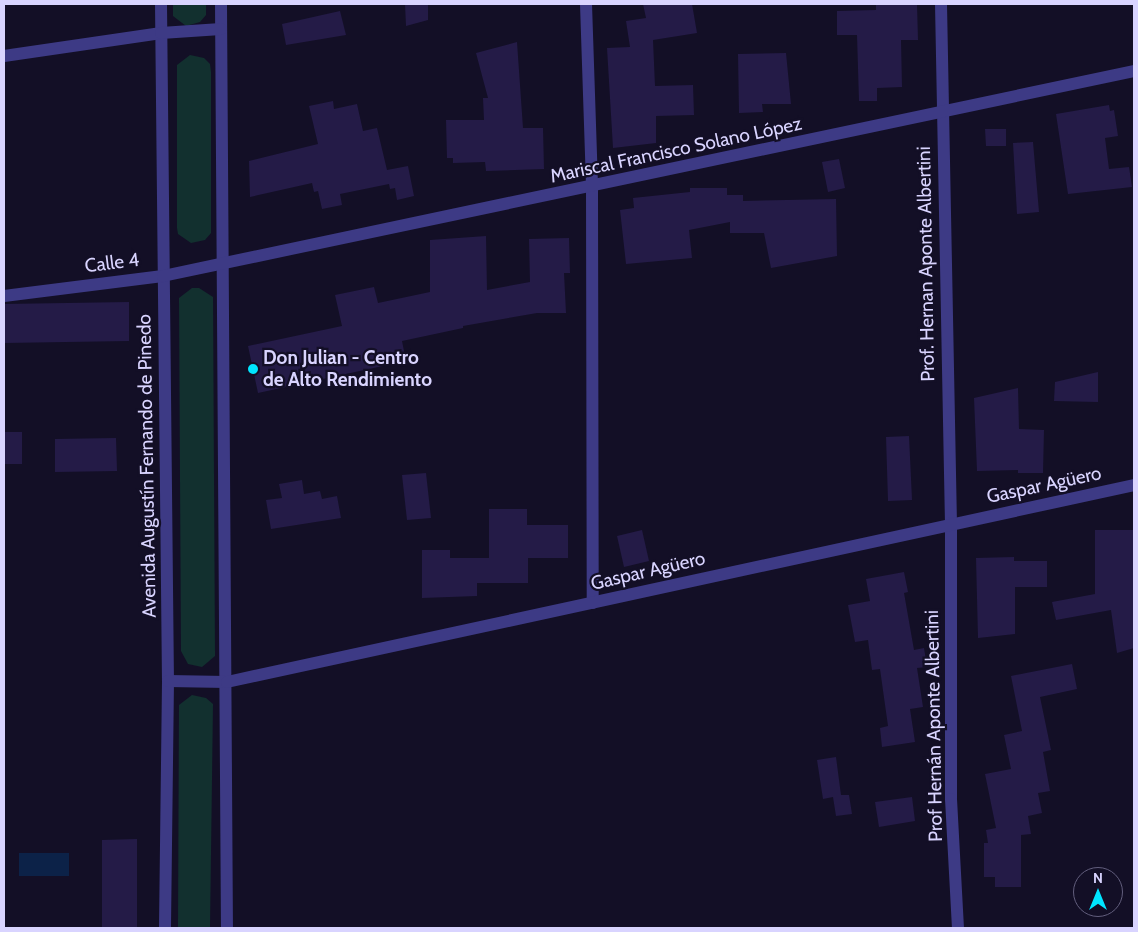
<!DOCTYPE html>
<meta charset="utf-8">
<style>
body{margin:0}
#map{position:relative;width:1138px;height:932px;overflow:hidden;background:#130f26;font-family:Cabin,sans-serif}
div>[style]{position:absolute}
.green>*{inset:0;background:#12302f}
.water>*{inset:0;background:#0c2248}
.building>*{inset:0;background:#241b47}
.minor>*{height:12px;margin:-6px;padding:0 6px;transform-origin:6px;border-radius:6px;background:#3d3a85}
.dots>*{width:14px;height:14px;translate:-50% -50%;box-sizing:border-box;border:2px solid #130f26;border-radius:50%}
span{translate:-50% -50%;white-space:nowrap;text-align:center;line-height:1.15;-webkit-text-stroke:4.5px #130f26;paint-order:stroke}
.street-label{font-size:19px;color:#d9d4ff}
.poi-label{font-size:19px;color:#d9d4ff;font-weight:700}
.left{translate:0 -50%;text-align:left}
.frame{position:absolute;inset:0;border:5px solid #d9d4ff;pointer-events:none}
.north{position:absolute;left:1073px;top:867px;width:50px;height:50px;box-sizing:border-box;background:#130f26;border:1px solid #625e7d;border-radius:50%;rotate:0deg;font-size:14px;font-weight:700;line-height:20px;text-align:center;color:#d9d4ff}
.north::after{content:'';display:block;margin:auto;width:18px;height:22px;background:#00e5ff;clip-path:polygon(50% 0,100% 100%,50% 72%,0 100%)}
</style>
<div id="map">
<div class="green">
<div style="clip-path:polygon(173px 4px,206px 4px,206px 15px,200px 22px,186px 26px,173px 16px)"></div>
<div style="clip-path:polygon(190px 55px,204px 58px,210px 64px,211px 72px,211px 233px,205px 240px,191px 243px,178px 234px,177px 228px,177px 65px)"></div>
<div style="clip-path:polygon(192px 288px,199px 288px,213px 297px,215px 656px,202px 667px,188px 664px,181px 651px,179px 298px)"></div>
<div style="clip-path:polygon(192px 695px,206px 698px,213px 704px,210px 928px,178px 927px,179px 705px)"></div>
</div>
<div class="water">
<div style="clip-path:polygon(19px 853px,69px 853px,69px 876px,19px 876px)"></div>
</div>
<div class="building">
<div style="clip-path:polygon(405px 4px,428px 4px,428px 20px,406px 26px)"></div>
<div style="clip-path:polygon(643px 4px,692px 4px,697px 33px,653px 40px,655px 86px,693px 85px,694px 115px,656px 116px,656px 143px,613px 148px,607px 48px,630px 47px,626px 21px,646px 18px)"></div>
<div style="clip-path:polygon(917px 4px,918px 40px,901px 40px,902px 87px,877px 88px,877px 101px,859px 101px,857px 35px,837px 35px,837px 11px,876px 10px,876px 5px)"></div>
<div style="clip-path:polygon(340px 11px,346px 35px,286px 45px,282px 24px)"></div>
<div style="clip-path:polygon(517px 42px,523px 128px,543px 128px,544px 169px,486px 171px,485px 162px,453px 163px,453px 158px,447px 158px,446px 120px,484px 120px,483px 98px,488px 98px,476px 53px)"></div>
<div style="clip-path:polygon(786px 53px,791px 104px,762px 104px,763px 112px,739px 113px,738px 54px)"></div>
<div style="clip-path:polygon(333px 101px,334px 109px,357px 104px,363px 131px,377px 128px,387px 170px,408px 166px,414px 196px,397px 200px,395px 188px,390px 189px,389px 184px,340px 194px,342px 205px,322px 209px,318px 191px,314px 192px,312px 183px,250px 197px,249px 161px,318px 144px,309px 106px)"></div>
<div style="clip-path:polygon(1109px 105px,1110px 111px,1114px 110px,1118px 136px,1105px 138px,1109px 169px,1129px 167px,1132px 187px,1068px 194px,1056px 114px)"></div>
<div style="clip-path:polygon(985px 129px,1006px 129px,1006px 146px,986px 146px)"></div>
<div style="clip-path:polygon(1033px 142px,1039px 212px,1017px 214px,1013px 143px)"></div>
<div style="clip-path:polygon(839px 159px,845px 188px,828px 192px,822px 162px)"></div>
<div style="clip-path:polygon(690px 188px,727px 188px,727px 195px,743px 195px,743px 201px,836px 199px,837px 256px,771px 268px,764px 233px,730px 233px,730px 222px,689px 230px,692px 258px,626px 264px,620px 210px,634px 208px,633px 198px,690px 192px)"></div>
<div style="clip-path:polygon(486px 236px,487px 290px,530px 282px,529px 239px,569px 238px,570px 273px,564px 273px,566px 313px,537px 313px,463px 326px,463px 328px,402px 341px,406px 361px,258px 393px,248px 346px,342px 326px,335px 295px,374px 287px,378px 303px,430px 292px,430px 240px)"></div>
<div style="clip-path:polygon(129px 302px,129px 341px,4px 343px,4px 304px)"></div>
<div style="clip-path:polygon(1098px 372px,1098px 402px,1054px 401px,1055px 382px)"></div>
<div style="clip-path:polygon(1018px 388px,1019px 429px,1044px 430px,1043px 473px,1018px 473px,1018px 470px,977px 471px,974px 398px)"></div>
<div style="clip-path:polygon(4px 432px,22px 432px,22px 464px,4px 464px)"></div>
<div style="clip-path:polygon(909px 436px,912px 500px,888px 501px,886px 437px)"></div>
<div style="clip-path:polygon(116px 438px,117px 471px,55px 472px,55px 439px)"></div>
<div style="clip-path:polygon(426px 473px,431px 518px,407px 520px,402px 475px)"></div>
<div style="clip-path:polygon(302px 480px,304px 494px,320px 491px,322px 499px,337px 496px,341px 518px,271px 529px,266px 500px,282px 498px,279px 484px)"></div>
<div style="clip-path:polygon(489px 509px,527px 509px,527px 525px,568px 525px,568px 558px,528px 558px,528px 583px,477px 583px,477px 596px,422px 598px,422px 550px,450px 550px,450px 558px,489px 558px)"></div>
<div style="clip-path:polygon(642px 530px,649px 561px,624px 567px,617px 536px)"></div>
<div style="clip-path:polygon(1095px 530px,1134px 530px,1134px 648px,1117px 653px,1111px 610px,1056px 620px,1052px 602px,1095px 594px)"></div>
<div style="clip-path:polygon(1014px 557px,1014px 561px,1047px 561px,1047px 587px,1015px 587px,1015px 634px,978px 638px,976px 558px)"></div>
<div style="clip-path:polygon(904px 572px,908px 592px,904px 593px,914px 650px,924px 648px,927px 667px,917px 668px,923px 707px,910px 709px,915px 742px,882px 747px,880px 728px,888px 726px,880px 669px,872px 670px,868px 640px,855px 642px,848px 605px,870px 601px,866px 579px)"></div>
<div style="clip-path:polygon(1072px 664px,1077px 689px,1040px 697px,1051px 750px,1043px 752px,1050px 791px,1038px 793px,1042px 813px,1028px 816px,1031px 834px,1021px 835px,1021px 887px,995px 887px,995px 877px,984px 877px,984px 843px,988px 843px,986px 830px,996px 828px,985px 774px,1011px 769px,1004px 735px,1022px 731px,1011px 676px)"></div>
<div style="clip-path:polygon(836px 757px,841px 795px,849px 795px,852px 814px,836px 816px,833px 797px,823px 799px,817px 760px)"></div>
<div style="clip-path:polygon(912px 797px,915px 821px,879px 827px,875px 802px)"></div>
<div style="clip-path:polygon(137px 839px,137px 928px,102px 928px,102px 840px)"></div>
</div>
<div class="minor">
<div style="left:161px;top:4px;width:677px;rotate:89.41deg"></div>
<div style="left:168px;top:681px;width:247px;rotate:90.7deg"></div>
<div style="left:221px;top:4px;width:924px;rotate:89.63deg"></div>
<div style="left:586px;top:4px;width:183px;rotate:88.1deg"></div>
<div style="left:592px;top:187px;width:416px;rotate:89.9deg"></div>
<div style="left:941px;top:4px;width:519px;rotate:88.9deg"></div>
<div style="left:951px;top:523px;width:276px;rotate:90deg"></div>
<div style="left:951px;top:799px;width:129px;rotate:86.9deg"></div>
<div style="left:4px;top:56px;width:159px;rotate:-8.3deg"></div>
<div style="left:161px;top:33px;width:60px;rotate:-3.8deg"></div>
<div style="left:4px;top:296px;width:160px;rotate:-7.2deg"></div>
<div style="left:163px;top:276px;width:992px;rotate:-11.92deg"></div>
<div style="left:168px;top:681px;width:59px;rotate:1deg"></div>
<div style="left:227px;top:682px;width:928px;rotate:-12.25deg"></div>
</div>
<div class="dots">
<div style="left:253px;top:369px;background:#00e5ff"></div>
</div>
<div class="street-label">
<span style="left:676px;top:150px;rotate:-12deg">Mariscal Francisco Solano López</span>
<span style="left:112px;top:263px;rotate:-7deg">Calle 4</span>
<span style="left:926px;top:264px;rotate:-91deg">Prof. Hernan Aponte Albertini</span>
<span style="left:147px;top:466px;rotate:-91deg">Avenida Augustín Fernando de Pinedo</span>
<span style="left:1044px;top:485px;rotate:-12deg">Gaspar Agüero</span>
<span style="left:648px;top:571px;rotate:-13deg">Gaspar Agüero</span>
<span style="left:934px;top:726px;rotate:-91deg">Prof Hernán Aponte Albertini</span>
</div>
<div class="poi-label">
<span class="left" style="left:263px;top:369px">Don Julian - Centro<br>de Alto Rendimiento</span>
</div>
<div class="frame"></div>
<div class="north">N</div>
</div>
